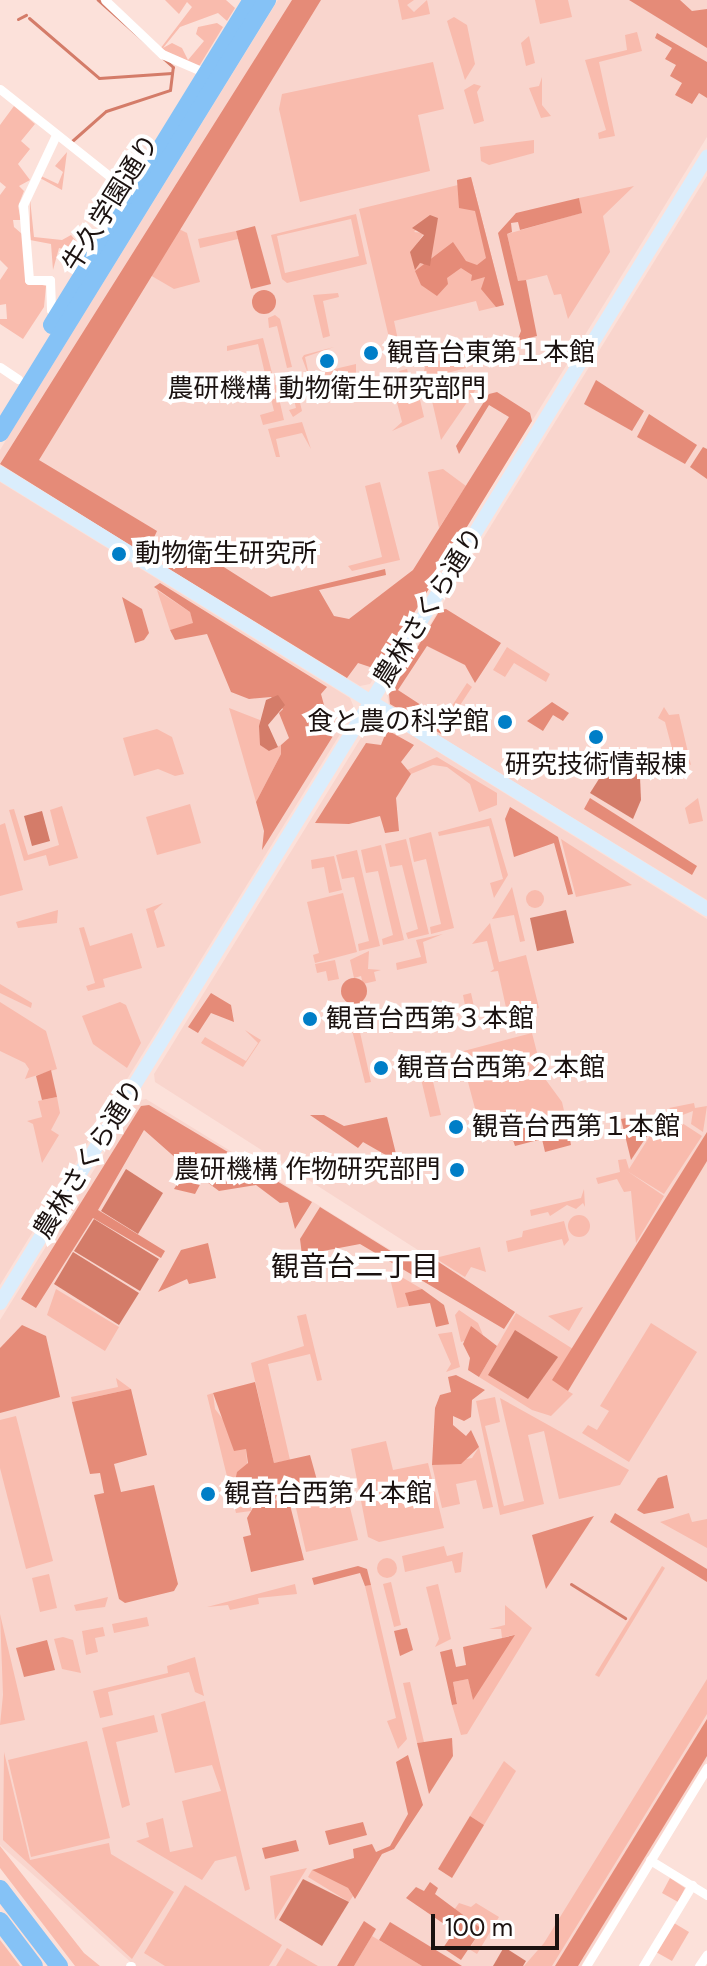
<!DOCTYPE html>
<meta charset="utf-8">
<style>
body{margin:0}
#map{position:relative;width:707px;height:1966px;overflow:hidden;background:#fce1da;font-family:"DM Sans","Noto Sans JP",sans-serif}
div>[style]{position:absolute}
.built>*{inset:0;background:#f9d5cd}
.green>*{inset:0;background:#f9bbad}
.round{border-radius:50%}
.forest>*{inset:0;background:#e58b78}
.water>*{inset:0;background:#d47c69}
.stream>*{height:3px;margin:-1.5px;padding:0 1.5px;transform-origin:1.5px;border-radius:1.5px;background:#d47c69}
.street>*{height:9px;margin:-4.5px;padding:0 4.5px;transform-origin:4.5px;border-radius:4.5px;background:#fff}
.secondary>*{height:14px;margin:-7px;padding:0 7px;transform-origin:7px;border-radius:7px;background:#daedfc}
.highway>*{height:18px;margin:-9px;padding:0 9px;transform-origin:9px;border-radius:9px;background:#85c2f6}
.dots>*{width:22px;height:22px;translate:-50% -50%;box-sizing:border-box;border:4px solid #fff;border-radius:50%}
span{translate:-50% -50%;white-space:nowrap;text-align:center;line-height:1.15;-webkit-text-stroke:8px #fff;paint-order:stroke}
.street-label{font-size:26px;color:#1b1210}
.poi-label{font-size:26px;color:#1b1210}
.left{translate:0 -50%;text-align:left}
.right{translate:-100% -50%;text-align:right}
.neighbourhood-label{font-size:28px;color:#1b1210}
.scale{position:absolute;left:431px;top:1914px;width:128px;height:36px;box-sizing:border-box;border:4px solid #1b1210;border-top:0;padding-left:10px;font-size:24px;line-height:28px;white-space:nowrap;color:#1b1210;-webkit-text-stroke:6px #fff;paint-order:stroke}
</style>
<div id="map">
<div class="built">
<div style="clip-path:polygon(278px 0,707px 0,707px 137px,370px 684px,360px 686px,0 464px,0 450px)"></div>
<div style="clip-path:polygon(707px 176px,707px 900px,389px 705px,387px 694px)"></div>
<div style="clip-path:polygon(0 482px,350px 698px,355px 710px,0 1285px)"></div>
<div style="clip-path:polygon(382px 717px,707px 919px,707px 1760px,581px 1966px,135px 1966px,0 1845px,0 1320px,137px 1101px,146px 1099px,399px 1255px,432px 1259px,155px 1082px,154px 1074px,372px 720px)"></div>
</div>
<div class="green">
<div style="clip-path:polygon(165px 0,226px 0,235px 8px,227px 21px,218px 13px,180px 27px,163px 48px,172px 43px,182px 48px,188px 60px,204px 41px,196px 34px,198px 27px,217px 23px,223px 27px,198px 68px,160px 49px,192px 7px,187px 2px,179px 14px)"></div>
<div style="clip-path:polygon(398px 0,414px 0,407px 5px,414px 12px,427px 0,430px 14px,402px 20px)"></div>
<div style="clip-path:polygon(535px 0,568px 0,572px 17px,540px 24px)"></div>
<div style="clip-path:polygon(454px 17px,467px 25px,475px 64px,465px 80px,447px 21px)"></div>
<div style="clip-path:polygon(637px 32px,642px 51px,599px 62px,615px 136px,599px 139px,598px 133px,606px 130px,585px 60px,627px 50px,625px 35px)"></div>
<div style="clip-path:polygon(529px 36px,535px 63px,526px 66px,521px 43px)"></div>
<div style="clip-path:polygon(433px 62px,444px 109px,418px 115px,430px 171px,300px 202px,279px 109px,282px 94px)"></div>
<div style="clip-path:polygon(542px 77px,542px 105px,551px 116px,541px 118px,529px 88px,539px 86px)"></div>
<div style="clip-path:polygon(474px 84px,481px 86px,477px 92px,484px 121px,474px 124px,464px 90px)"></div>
<div style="clip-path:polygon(14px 106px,35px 124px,21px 141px,30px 149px,18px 164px,30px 180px,19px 186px,24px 191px,18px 206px,21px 220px,13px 220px,14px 227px,22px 234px,27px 281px,46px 286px,44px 307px,23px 339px,0 324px,0 319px,7px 319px,6px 304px,0 305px,0 280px,8px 268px,0 260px,0 195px,6px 187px,0 182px,0 125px)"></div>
<div style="clip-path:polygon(534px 140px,534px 153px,489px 165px,481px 161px,480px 147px)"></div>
<div style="clip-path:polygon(67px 152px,62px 190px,40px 178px,50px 156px,41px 176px,58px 184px,63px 172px,55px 166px)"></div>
<div style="clip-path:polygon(evenodd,471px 177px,504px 305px,479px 311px,476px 301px,394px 321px,398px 340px,390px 342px,359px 209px,458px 185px,457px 180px,471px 177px,430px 217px,438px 218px,429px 245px,432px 255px,422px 264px,413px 250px,424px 233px,414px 232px,430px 217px)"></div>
<div style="clip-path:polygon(634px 186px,603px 216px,610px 252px,568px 319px,561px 294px,554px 295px,547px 275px,518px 282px,507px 234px,581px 213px,579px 198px)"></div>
<div style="clip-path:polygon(30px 199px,34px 237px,62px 240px,71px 235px,80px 246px,79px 253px,59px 248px,53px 270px,51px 244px,30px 240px)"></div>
<div style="clip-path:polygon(evenodd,356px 214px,367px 264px,287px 283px,282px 279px,271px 235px,356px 214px,351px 219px,359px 256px,285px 273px,277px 236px,351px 219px)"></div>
<div style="clip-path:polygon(179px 229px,187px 233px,200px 282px,174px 289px,150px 275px)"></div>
<div style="clip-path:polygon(236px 231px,238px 239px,200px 248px,198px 239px)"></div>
<div style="clip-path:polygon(338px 293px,339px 297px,323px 301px,330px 336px,323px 338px,313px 295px)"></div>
<div style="clip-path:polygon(275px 315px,280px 319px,292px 367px,287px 368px,277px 326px,269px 328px,268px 318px)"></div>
<div style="clip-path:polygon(487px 337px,493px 352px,483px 362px,478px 339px)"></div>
<div style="clip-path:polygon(263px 338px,272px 373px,265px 374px,258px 344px,227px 351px,227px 346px)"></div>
<div style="clip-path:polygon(334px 347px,305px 357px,309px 375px,356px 364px,356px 376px,313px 387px,302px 358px,304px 355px)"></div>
<div style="clip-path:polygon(462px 355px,468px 359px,466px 368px,429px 378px,423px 374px,426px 364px)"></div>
<div style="clip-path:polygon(407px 369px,412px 390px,406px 393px,418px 391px,424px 417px,392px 431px,402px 422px,395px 395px,407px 388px,399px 371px)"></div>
<div style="clip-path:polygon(293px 373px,302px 411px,293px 417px,289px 410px,296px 408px,288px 374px)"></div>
<div style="clip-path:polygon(477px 374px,481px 382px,441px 440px,429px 388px)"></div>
<div style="clip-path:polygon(274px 377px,284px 420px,263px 425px,260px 415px,274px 411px,266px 379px)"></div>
<div style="clip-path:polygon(302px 422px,311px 449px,302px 433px,276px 439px,280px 457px,276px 457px,268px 429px)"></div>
<div style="clip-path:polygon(443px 469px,466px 486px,439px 528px,428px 472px)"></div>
<div style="clip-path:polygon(380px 482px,400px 560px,352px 571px,348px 566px,382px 557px,365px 486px)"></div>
<div style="clip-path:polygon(157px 590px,190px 612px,194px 624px,170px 630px)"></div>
<div style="clip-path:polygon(507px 647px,550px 674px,546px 682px,514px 663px,505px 677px,493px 670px)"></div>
<div style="clip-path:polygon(467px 683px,472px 687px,449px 722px,444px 718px)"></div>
<div style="clip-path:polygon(664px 707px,669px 715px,679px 714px,691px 765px,674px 756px,665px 722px,658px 718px)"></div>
<div style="clip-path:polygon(229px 708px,260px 720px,269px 751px,281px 745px,281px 754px,256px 802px)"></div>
<div style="clip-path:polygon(157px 729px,172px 737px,184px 774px,175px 776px,158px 769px,134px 776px,123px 738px)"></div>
<div style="clip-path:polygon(437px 757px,497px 793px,497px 805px,479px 812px,470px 784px,447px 767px,433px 765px,411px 774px,407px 770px)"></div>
<div style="clip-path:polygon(698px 798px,703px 821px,689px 824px,685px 808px)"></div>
<div style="clip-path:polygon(190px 804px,201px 843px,157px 855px,146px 817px)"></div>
<div style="clip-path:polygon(62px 806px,78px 858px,49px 866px,46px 855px,24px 861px,9px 810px,14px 809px,28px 855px,59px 845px,50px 810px)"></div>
<div style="clip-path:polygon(491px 818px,508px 875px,494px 898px,490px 883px,503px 879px,489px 826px,439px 836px,438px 832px)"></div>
<div style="clip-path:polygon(5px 823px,23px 890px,0 896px,0 825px)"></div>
<div style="clip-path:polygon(431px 832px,454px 928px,431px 934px,430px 927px,441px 924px,426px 859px,414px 862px,409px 838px)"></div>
<div style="clip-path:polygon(406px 839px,429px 934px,408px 939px,406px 933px,418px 929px,402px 865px,390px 867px,385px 844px)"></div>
<div style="clip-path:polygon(561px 839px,632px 885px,576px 897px)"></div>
<div style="clip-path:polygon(381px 845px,404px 940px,383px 945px,382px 939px,393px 935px,378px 871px,366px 873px,361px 850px)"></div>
<div style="clip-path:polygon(357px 850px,380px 946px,359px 951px,358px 944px,369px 941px,354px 877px,342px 879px,336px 855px)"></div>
<div style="clip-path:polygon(334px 856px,342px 890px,329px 893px,324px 867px,312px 869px,311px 860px)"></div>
<div style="clip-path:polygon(512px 887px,525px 941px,520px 942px,514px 915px,492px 919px)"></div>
<div class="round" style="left:526px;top:890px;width:18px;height:18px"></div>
<div style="clip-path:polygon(343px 893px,357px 952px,315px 963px,313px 955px,319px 953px,307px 902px)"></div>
<div style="clip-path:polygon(163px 903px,154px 911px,165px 946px,157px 948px,146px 909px)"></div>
<div style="clip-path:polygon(58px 910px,57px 923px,18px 928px,16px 922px)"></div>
<div style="clip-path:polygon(490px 923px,499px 962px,526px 955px,539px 1008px,484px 1020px,481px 1008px,486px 1007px,489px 1017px,507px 1012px,498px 971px,490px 972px,494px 969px,487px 941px,472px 944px)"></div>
<div style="clip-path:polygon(84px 927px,90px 946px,132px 933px,142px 968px,103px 979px,105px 987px,88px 991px,86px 986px,95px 983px,79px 928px)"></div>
<div style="clip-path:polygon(443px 934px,423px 942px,427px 963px,397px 970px,396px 963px,421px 957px,416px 940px)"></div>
<div style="clip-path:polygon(369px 951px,368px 969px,381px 970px,374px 972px,376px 981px,363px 984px,361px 976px,354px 978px,350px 960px)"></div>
<div style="clip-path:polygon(335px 960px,339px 979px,328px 981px,326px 971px,317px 973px,315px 964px)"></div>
<div style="clip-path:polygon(0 984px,32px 1003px,31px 1008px,0 993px)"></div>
<div style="clip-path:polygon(471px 993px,477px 1020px,462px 1027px,468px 1021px,463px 995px)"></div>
<div style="clip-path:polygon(0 1002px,46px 1031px,57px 1069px,25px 1079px,29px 1069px,25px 1063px,0 1051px)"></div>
<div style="clip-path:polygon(120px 1002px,126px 1005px,141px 1043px,127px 1068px,93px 1044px,82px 1016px)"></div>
<div style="clip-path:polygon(366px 1006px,367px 1011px,356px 1014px,371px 1082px,365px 1083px,347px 1010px)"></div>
<div style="clip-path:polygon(245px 1030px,261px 1040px,243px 1067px,201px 1043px,205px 1037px,246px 1061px,258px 1043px)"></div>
<div style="clip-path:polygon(532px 1033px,543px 1076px,562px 1102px,568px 1128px,528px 1126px,515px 1109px,477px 1116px,460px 1052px)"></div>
<div style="clip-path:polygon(429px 1065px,441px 1115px,430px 1117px,421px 1079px)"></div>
<div style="clip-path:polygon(57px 1097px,60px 1113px,51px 1130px,59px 1135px,42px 1163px,33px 1124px,27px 1121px,42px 1117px,38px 1101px)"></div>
<div style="clip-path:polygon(694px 1103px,695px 1108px,707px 1106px,703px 1132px,691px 1124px,693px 1111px,680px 1116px,669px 1108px)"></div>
<div style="clip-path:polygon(665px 1112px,702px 1136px,664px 1194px,627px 1171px,664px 1196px,636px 1243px,631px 1191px,624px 1192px,617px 1179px,598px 1184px,596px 1178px,620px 1172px,618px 1160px,626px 1159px,629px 1169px)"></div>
<div style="clip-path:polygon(584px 1189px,585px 1207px,583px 1203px,576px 1209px,567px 1205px,550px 1216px,548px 1212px,531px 1216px,530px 1210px,581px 1198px)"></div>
<div class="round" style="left:568px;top:1215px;width:22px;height:22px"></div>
<div style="clip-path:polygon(564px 1221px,569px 1240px,564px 1246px,562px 1239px,508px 1252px,506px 1241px,522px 1237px,523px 1231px)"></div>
<div style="clip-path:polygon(480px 1247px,486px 1272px,471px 1267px,465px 1277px,435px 1258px)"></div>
<div style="clip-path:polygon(393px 1272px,422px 1289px,406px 1293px,409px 1306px,397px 1308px,390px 1278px)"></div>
<div style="clip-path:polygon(56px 1289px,119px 1327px,105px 1351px,47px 1315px)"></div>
<div style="clip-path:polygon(583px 1307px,569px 1331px,548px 1316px)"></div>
<div style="clip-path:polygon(459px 1310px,478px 1323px,483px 1335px,471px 1327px,468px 1340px,461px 1342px,455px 1315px)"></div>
<div style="clip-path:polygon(516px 1313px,573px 1349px,568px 1391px,573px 1394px,551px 1416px,532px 1410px,479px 1377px)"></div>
<div style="clip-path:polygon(306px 1314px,322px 1380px,317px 1381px,310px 1354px,268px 1364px,290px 1460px,274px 1463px,251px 1363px,304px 1346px,297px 1316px)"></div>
<div style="clip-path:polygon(651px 1323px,697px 1352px,629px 1462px,582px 1433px,588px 1425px,597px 1430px,609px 1411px,600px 1406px)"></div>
<div style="clip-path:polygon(452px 1332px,460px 1367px,446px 1372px,451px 1364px,438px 1334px)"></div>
<div style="clip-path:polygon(116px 1378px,131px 1389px,72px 1402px,71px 1397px,118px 1387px)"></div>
<div style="clip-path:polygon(213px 1393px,215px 1409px,246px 1449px,251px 1511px,236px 1513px,207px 1395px)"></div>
<div style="clip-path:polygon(495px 1397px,500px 1422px,485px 1426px,504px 1506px,524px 1501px,500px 1398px,629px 1470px,620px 1485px,559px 1499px,544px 1431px,528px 1435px,544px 1504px,500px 1515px,476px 1401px)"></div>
<div style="clip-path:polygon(16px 1416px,53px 1561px,26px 1569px,0 1468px,0 1420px)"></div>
<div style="clip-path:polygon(386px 1441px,393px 1470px,428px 1463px,444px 1528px,379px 1542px,368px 1537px,351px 1449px)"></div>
<div style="clip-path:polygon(479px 1447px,493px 1507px,483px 1509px,476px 1480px,456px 1484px,460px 1504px,442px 1508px,432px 1465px,472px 1458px)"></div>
<div style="clip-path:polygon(345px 1487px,358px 1540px,306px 1552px,294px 1499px)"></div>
<div style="clip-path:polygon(689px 1513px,692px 1522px,707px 1519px,707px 1548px,660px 1522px)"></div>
<div style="clip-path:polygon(444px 1546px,447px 1556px,463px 1552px,461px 1572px,455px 1573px,452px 1561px,405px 1572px,402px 1556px)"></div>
<div class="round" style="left:377px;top:1558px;width:20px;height:20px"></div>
<div style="clip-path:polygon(662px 1566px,665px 1568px,599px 1677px,595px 1675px)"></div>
<div style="clip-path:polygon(49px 1574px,57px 1608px,40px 1612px,32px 1578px)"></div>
<div style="clip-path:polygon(391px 1582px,401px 1625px,394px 1627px,383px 1584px)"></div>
<div style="clip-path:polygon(295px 1584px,297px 1594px,258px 1598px,259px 1604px,230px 1610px,228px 1605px,207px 1607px)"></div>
<div style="clip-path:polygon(438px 1584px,451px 1639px,435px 1647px,439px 1639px,426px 1587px)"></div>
<div style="clip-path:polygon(371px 1585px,407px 1739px,398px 1749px,387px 1721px,396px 1718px,365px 1586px)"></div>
<div style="clip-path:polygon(108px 1597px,105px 1607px,76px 1611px,74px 1605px)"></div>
<div style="clip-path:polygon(505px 1605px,532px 1628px,467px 1734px,461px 1735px,452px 1705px,457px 1703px,453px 1682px,468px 1679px,473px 1699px,513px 1635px,502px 1638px,501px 1629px,489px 1629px,505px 1625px)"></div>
<div style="clip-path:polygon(0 1614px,25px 1720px,0 1725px,3px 1695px)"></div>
<div style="clip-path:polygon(147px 1617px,149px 1626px,114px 1633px,112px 1624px)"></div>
<div style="clip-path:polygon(103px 1627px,105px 1636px,95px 1638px,98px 1652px,86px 1655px,82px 1631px)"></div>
<div style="clip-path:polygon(63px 1637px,73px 1640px,81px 1673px,62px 1669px,54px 1639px)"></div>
<div style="clip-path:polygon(195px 1657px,204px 1696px,195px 1692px,189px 1672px,108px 1692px,113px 1715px,100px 1718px,93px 1691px,168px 1673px,167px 1666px)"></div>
<div style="clip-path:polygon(707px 1679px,707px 1714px,552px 1966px,524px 1966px,544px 1943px)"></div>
<div style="clip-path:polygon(410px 1682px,424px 1742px,417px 1743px,403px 1683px)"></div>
<div style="clip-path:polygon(205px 1701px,250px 1889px,245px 1891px,236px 1856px,215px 1861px,202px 1880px,136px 1841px,149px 1837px,146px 1823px,163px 1818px,170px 1852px,193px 1847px,182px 1801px,221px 1791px,212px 1765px,175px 1773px,161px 1714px)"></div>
<div style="clip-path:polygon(154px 1715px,158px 1732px,116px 1742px,130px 1805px,122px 1808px,102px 1728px)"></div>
<div style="clip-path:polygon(87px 1741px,110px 1838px,31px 1857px,8px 1760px)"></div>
<div style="clip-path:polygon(4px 1752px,30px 1860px,109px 1843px,111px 1854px,174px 1892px,132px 1959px,3px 1840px)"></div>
<div style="clip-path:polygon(504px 1761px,516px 1771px,484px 1825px,470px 1816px)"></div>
<div style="clip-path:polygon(0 1846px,84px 1953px,100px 1966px,75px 1966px,0 1868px)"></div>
<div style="clip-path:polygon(307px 1868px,275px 1920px,270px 1876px)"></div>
<div style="clip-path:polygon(312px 1870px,348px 1888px,353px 1896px,349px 1902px,308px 1877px)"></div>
<div style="clip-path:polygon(670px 1878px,685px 1888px,678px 1902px,662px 1893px)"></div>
<div style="clip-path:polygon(185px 1885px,282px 1945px,269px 1966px,165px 1966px,144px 1953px)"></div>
<div style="clip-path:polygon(459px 1903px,471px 1907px,476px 1903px,499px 1917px,477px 1954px,469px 1949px,482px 1929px,454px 1910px)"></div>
<div style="clip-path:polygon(674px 1923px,689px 1932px,672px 1961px,656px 1952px)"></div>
<div style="clip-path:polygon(372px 1936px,422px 1966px,354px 1966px)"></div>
<div style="clip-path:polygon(0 1940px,4px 1945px,20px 1966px,0 1966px)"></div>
<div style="clip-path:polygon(287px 1948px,318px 1966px,276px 1966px)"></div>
</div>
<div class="forest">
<div style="clip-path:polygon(292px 0,321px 0,39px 460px,157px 531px,151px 544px,158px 547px,146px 555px,0 464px)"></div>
<div style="clip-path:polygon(629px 0,680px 0,692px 11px,707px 9px,707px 48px)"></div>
<div style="clip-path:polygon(657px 33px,707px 62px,707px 98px,699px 93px,692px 104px,675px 95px,682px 83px,670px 76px,676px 65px,665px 59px,672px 48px,655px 38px)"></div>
<div style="clip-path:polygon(471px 177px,504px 305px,496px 307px,481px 289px,485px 277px,471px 281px,472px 275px,461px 268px,447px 278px,448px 284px,437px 296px,421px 285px,415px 271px,453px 242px,466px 261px,477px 265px,486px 258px,475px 211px,459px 208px,457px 180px)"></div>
<div style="clip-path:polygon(579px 198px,582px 213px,520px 230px,518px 222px,511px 223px,512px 232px,507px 234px,518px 281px,526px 280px,537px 336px,517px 341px,521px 331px,498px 233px,516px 213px)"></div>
<div style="clip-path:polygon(255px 226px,271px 284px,251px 289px,236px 231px)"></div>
<div class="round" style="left:252px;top:290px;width:24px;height:24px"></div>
<div style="clip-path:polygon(596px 380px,644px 411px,632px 431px,584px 404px)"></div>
<div style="clip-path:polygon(497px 392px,530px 413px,532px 421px,379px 670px,358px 663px,347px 678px,166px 567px,176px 550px,194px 548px,271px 597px,385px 569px,386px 575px,319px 590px,334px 616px,349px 619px,413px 570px,509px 417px,489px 405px,459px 454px,456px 446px,489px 394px)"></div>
<div style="clip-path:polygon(649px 414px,697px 445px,685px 464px,637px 437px)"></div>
<div style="clip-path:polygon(703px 447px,707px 449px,707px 479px,690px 467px)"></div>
<div style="clip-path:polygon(160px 583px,327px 687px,321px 694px,324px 705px,313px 719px,324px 724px,343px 720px,262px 850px,264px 831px,256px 802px,281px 754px,281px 745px,289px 738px,279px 713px,283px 709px,271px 697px,249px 699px,231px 692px,207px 634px,175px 640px,170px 630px,193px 623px,190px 612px,154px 587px)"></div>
<div style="clip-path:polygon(122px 597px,142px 609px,149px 633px,144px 640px,135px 643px)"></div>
<div style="clip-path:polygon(446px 609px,501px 643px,475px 683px,465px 665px,427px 646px,398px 690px,450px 724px,443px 735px,390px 704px,389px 694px,440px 610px)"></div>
<div style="clip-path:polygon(552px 702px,569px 713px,563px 721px,553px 715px,543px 731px,527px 721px)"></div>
<div style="clip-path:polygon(387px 730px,414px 745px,401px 762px,411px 774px,396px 798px,399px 831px,385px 833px,380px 816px,349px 824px,315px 823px,366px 743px,381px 745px)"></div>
<div style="clip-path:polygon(590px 798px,697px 866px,692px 875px,584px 809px)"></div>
<div style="clip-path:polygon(510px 807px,558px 837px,573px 894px,568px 895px,554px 843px,514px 857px,505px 819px)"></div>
<div class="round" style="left:341px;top:978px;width:26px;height:26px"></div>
<div style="clip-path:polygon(211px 993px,231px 1005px,234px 1022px,211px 1013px,198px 1033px,188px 1027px)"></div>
<div style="clip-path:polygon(51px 1070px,57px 1097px,42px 1100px,36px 1076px)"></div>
<div style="clip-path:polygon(149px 1105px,312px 1202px,295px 1229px,288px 1202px,280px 1203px,256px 1185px,219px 1191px,203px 1179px,195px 1194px,174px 1189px,187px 1168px,144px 1130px,98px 1210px,165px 1251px,161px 1258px,93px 1218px,36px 1308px,21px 1299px,141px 1106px)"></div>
<div style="clip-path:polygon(515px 1109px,528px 1126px,568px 1128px,571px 1145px,545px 1152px,542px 1139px,515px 1146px,510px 1132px,497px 1123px,481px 1134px,477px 1116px)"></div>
<div style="clip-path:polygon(646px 1114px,649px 1133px,631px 1160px,621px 1119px)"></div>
<div style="clip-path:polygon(310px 1115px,324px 1115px,344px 1126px,387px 1117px,398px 1162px,363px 1142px,358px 1148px)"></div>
<div style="clip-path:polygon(707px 1132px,707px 1161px,568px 1391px,552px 1380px)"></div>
<div style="clip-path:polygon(320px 1207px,397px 1255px,434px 1259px,515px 1312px,504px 1329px,360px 1244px,302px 1255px,300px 1239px)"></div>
<div style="clip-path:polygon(208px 1243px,216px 1278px,189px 1284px,187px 1279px,158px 1292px,181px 1250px)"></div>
<div style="clip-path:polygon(422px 1289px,444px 1305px,449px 1324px,436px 1327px,430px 1303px,409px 1306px,405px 1293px)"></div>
<div style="clip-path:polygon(22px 1325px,46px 1336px,60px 1397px,0 1413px,0 1348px)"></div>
<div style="clip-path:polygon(471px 1326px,497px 1346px,479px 1377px,468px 1370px,470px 1358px,463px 1344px)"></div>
<div style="clip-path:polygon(456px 1375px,485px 1390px,472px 1400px,471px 1417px,464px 1421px,453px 1416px,453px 1425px,466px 1436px,471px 1430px,479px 1447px,461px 1464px,432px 1465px,435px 1408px,440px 1395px,451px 1392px,448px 1377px)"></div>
<div style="clip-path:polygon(255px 1382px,274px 1463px,310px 1455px,320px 1491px,291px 1496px,286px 1484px,280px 1487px,275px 1500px,290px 1505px,304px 1560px,251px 1572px,243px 1537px,251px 1535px,247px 1518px,254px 1506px,250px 1499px,239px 1501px,234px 1486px,237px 1472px,248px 1463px,246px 1449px,234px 1451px,213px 1393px)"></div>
<div style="clip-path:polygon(131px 1389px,147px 1455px,114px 1464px,121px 1492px,154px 1485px,178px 1584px,174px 1591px,125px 1603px,119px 1599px,94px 1495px,104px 1493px,100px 1473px,90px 1474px,72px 1402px)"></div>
<div style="clip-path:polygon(667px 1475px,674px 1508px,644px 1514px,637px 1510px,658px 1478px)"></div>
<div style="clip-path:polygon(615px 1513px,707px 1569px,707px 1582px,610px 1522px)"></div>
<div style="clip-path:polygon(594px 1516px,546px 1589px,532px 1535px)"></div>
<div style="clip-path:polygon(358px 1566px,367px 1569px,371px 1585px,365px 1586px,360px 1573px,314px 1585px,312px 1578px)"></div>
<div style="clip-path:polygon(407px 1628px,413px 1650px,400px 1656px,394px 1631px)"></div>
<div style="clip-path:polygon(515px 1635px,473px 1700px,468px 1679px,453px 1682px,457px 1704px,452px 1705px,440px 1652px,452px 1649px,456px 1667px,466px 1665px,463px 1647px)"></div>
<div style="clip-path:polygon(47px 1640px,55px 1670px,24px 1677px,16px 1648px)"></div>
<div style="clip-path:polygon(707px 1719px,707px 1756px,578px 1966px,555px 1966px)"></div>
<div style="clip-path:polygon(452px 1738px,453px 1756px,429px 1794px,417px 1743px)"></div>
<div style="clip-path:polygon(408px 1755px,423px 1805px,394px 1849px,382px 1854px,355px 1899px,348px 1888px,312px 1870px,354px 1858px,353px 1849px,372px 1844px,376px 1852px,390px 1846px,408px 1814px,396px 1762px)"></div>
<div style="clip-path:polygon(470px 1816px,484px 1825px,452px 1878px,438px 1869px)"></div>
<div style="clip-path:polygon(363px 1822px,367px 1835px,329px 1845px,325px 1831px)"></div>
<div style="clip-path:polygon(296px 1840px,299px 1851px,265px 1859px,262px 1848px)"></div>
<div style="clip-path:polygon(430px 1882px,438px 1888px,435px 1894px,482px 1929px,461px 1960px,443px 1948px,460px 1923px,452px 1918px,447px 1926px,406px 1898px,416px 1887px,424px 1891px)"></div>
<div style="clip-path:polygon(364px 1921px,376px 1929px,372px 1936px,354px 1966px,337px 1966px)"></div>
<div style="clip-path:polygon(390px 1922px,462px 1966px,422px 1966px,379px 1940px)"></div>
</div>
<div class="water">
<div style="clip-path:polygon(430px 215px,438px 218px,430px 266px,420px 263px,415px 270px,410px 252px,424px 235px,412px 228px)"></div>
<div style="clip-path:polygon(278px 695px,285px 705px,268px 725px,278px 747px,269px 751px,260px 745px,259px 726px,266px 700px)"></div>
<div style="clip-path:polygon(618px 749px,640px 777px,641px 800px,633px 819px,590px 793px)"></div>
<div style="clip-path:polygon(42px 811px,50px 841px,32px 846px,24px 816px)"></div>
<div style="clip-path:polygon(566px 910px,574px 943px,537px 951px,530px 918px)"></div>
<div style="clip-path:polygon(126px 1169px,163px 1193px,138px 1234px,101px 1211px)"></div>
<div style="clip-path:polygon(94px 1219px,159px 1259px,140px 1291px,74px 1251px)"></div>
<div style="clip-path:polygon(73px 1252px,139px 1293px,119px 1325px,54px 1284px)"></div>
<div style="clip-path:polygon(515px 1330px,558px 1357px,528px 1399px,488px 1375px)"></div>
<div style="clip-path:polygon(303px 1879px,349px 1902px,322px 1946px,279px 1920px)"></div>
<div style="clip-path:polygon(504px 1947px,526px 1961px,523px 1966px,493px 1966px)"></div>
</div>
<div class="stream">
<div style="left:29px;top:18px;width:92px;rotate:40.6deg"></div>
<div style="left:99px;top:78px;width:73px;rotate:-3.9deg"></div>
<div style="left:18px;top:19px;width:9px;rotate:-27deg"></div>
<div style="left:72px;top:141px;width:45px;rotate:-41.4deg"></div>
<div style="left:106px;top:111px;width:67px;rotate:-18.2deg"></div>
<div style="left:170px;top:90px;width:23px;rotate:-83deg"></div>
<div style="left:173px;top:67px;width:101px;rotate:-138.2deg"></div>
<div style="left:571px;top:1584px;width:64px;rotate:32.2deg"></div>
</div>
<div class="street">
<div style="left:105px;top:0;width:79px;rotate:43.5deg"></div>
<div style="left:162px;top:54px;width:50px;rotate:23.5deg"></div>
<div style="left:0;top:89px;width:169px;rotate:38.5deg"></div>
<div style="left:56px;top:135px;width:77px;rotate:115.2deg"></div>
<div style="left:23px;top:205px;width:75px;rotate:85.4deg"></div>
<div style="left:29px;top:280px;width:21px"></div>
<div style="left:50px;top:280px;width:30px;rotate:88deg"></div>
<div style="left:51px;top:310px;width:8px;rotate:45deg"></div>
<div style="left:0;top:367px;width:22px;rotate:34deg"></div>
<div style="left:650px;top:1860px;width:67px;rotate:31.6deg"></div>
<div style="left:130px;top:1966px;width:1px"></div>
<div style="left:586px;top:1966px;width:232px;rotate:-58.6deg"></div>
<div style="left:643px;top:1966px;width:95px;rotate:-58.8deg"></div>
<div style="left:699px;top:1966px;width:14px;rotate:-56deg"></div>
</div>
<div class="secondary">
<div style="left:0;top:473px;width:831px;rotate:31.66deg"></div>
<div style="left:0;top:1303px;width:1347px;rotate:-58.33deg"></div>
</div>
<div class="highway">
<div style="left:52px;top:325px;width:382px;rotate:-58.4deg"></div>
<div style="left:0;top:433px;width:509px;rotate:-58.34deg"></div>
<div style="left:0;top:1889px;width:97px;rotate:52.5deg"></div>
<div style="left:0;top:1921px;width:56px;rotate:52.9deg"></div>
</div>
<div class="dots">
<div style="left:371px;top:353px;background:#007ec7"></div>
<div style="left:327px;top:361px;background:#007ec7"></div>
<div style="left:119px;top:554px;background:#007ec7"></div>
<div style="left:505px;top:722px;background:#007ec7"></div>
<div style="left:596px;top:737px;background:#007ec7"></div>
<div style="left:310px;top:1019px;background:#007ec7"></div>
<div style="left:381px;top:1068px;background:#007ec7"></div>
<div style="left:456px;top:1127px;background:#007ec7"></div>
<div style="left:457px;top:1170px;background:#007ec7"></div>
<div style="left:208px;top:1494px;background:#007ec7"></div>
</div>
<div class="street-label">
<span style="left:111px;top:203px;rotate:-58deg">牛久学園通り</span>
<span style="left:429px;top:607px;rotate:-58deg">農林さくら通り</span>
<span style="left:89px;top:1159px;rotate:-58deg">農林さくら通り</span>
</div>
<div class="poi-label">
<span class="left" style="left:387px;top:353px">観音台東第１本館</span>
<span style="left:327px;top:389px">農研機構 動物衛生研究部門</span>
<span class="left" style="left:135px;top:554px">動物衛生研究所</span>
<span class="right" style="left:489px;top:722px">食と農の科学館</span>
<span style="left:596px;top:765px">研究技術情報棟</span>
<span class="left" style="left:326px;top:1019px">観音台西第３本館</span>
<span class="left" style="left:397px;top:1068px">観音台西第２本館</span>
<span class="left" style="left:472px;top:1127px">観音台西第１本館</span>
<span class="right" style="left:441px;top:1170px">農研機構 作物研究部門</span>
<span class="left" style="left:224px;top:1494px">観音台西第４本館</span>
</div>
<div class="neighbourhood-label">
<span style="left:355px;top:1267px">観音台二丁目</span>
</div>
<div class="scale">100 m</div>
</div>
